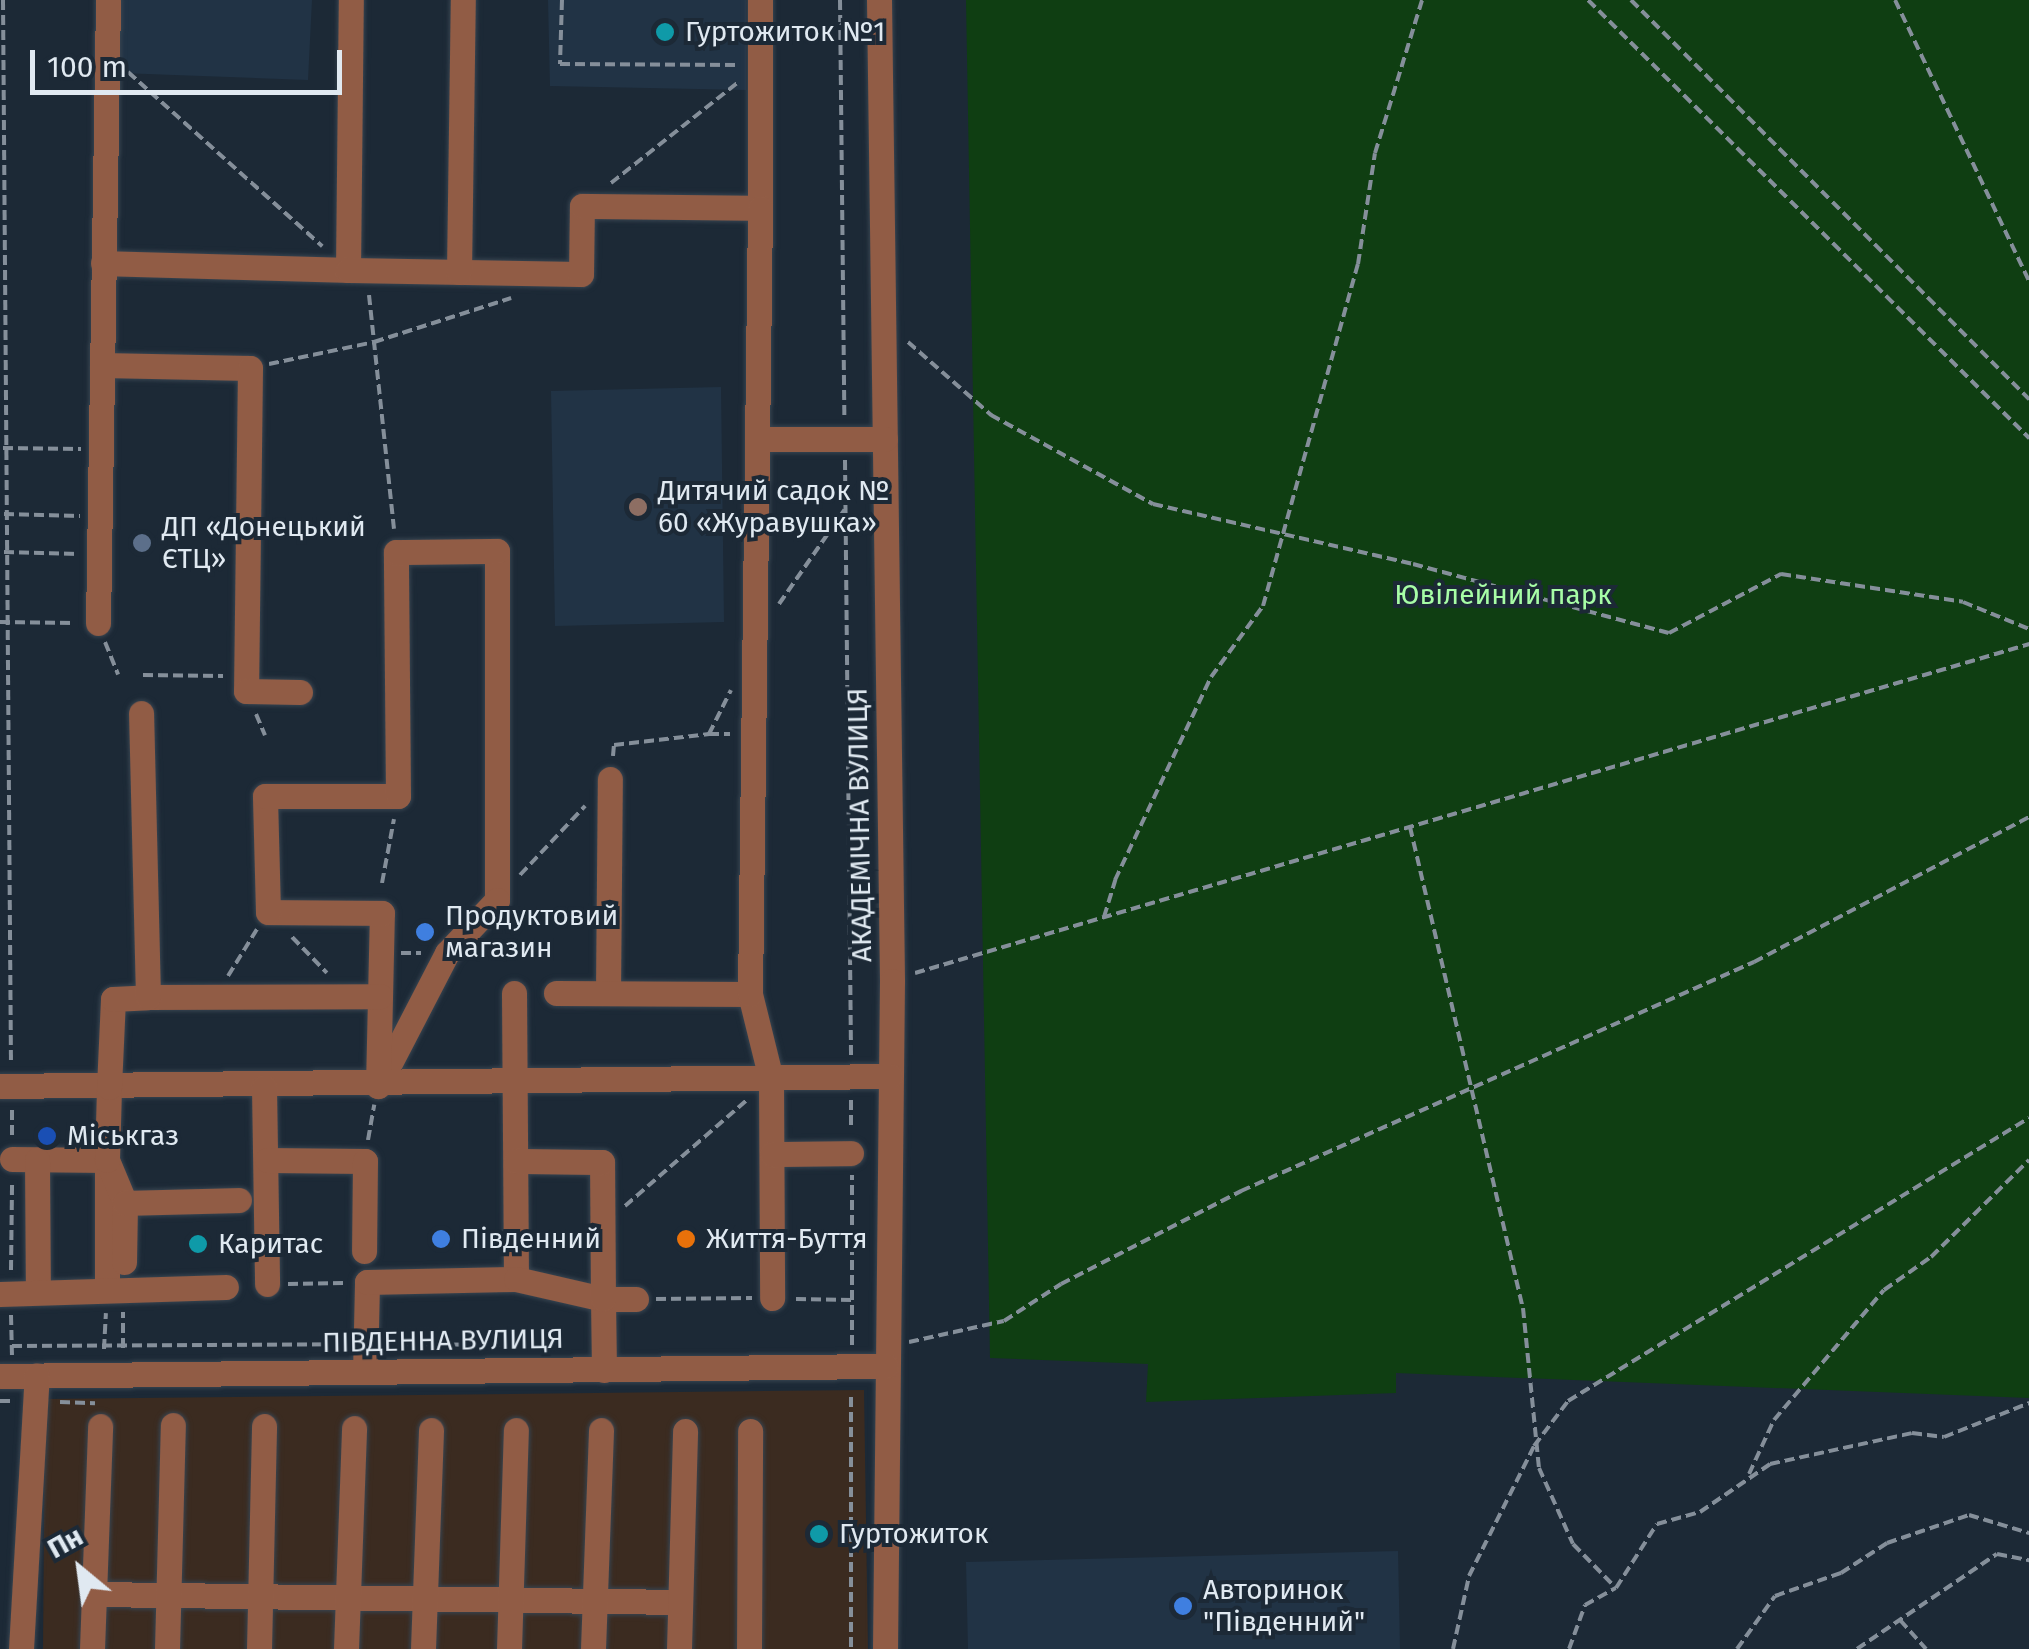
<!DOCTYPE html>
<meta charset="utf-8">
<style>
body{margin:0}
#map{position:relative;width:2029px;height:1649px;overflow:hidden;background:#1c2936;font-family:"Fira Sans",sans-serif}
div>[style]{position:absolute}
.built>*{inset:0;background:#213345}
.industrial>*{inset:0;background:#3b2b20}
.green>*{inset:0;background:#0f3e12}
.path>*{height:4px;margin-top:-2px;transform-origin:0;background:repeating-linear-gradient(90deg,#858f9a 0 10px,transparent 0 15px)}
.roads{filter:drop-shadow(0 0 2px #374450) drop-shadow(0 0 2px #374450)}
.minor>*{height:25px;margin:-12.5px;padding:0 12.5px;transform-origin:12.5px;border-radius:12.5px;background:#915c45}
.dots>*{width:28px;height:28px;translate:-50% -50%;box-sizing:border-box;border:5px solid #1c2936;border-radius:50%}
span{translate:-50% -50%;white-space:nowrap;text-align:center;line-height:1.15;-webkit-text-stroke:8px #1c2936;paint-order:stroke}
.poi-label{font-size:28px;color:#e0e9f1}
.left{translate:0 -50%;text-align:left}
.park-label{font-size:28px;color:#a7fda6}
.street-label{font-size:28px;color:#e0e9f1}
.north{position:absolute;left:30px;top:1519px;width:100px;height:100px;-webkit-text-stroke:8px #1c2936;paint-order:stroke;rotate:331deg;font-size:28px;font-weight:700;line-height:40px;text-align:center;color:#e0e9f1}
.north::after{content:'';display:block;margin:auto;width:35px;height:45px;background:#e0e9f1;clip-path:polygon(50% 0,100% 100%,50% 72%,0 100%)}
.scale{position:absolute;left:30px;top:50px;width:312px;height:45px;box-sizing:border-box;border:5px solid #e0e9f1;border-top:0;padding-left:12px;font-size:30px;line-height:35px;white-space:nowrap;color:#e0e9f1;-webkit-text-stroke:8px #1c2936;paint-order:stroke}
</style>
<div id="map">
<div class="built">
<div style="clip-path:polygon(96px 0,312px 0,308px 80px,93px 72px)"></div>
<div style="clip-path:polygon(548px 0,746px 0,746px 90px,550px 86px)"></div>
<div style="clip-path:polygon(721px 387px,724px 622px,555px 626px,551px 391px)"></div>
<div style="clip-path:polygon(1398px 1551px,1400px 1649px,968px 1649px,966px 1562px)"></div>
</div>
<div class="industrial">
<div style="clip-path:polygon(864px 1390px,868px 1649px,43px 1649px,45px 1399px)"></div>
</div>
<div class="green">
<div style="clip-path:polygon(966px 0,2029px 0,2029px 1398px,1396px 1373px,1396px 1393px,1146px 1402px,1148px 1364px,990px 1358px)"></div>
</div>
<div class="path">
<div style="left:3px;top:0;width:1065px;rotate:89.57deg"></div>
<div style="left:562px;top:0;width:64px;rotate:91.8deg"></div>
<div style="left:560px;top:64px;width:180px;rotate:0.3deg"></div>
<div style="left:840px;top:0;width:415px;rotate:89.4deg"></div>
<div style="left:1588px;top:0;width:622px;rotate:44.8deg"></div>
<div style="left:1631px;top:0;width:564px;rotate:45.07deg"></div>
<div style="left:1895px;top:0;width:311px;rotate:64.5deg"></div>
<div style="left:128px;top:72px;width:261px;rotate:41.9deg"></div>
<div style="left:611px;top:183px;width:161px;rotate:-38.4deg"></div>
<div style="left:369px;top:295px;width:235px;rotate:83.9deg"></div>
<div style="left:908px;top:342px;width:111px;rotate:41.3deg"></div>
<div style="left:991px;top:415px;width:185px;rotate:28.8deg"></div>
<div style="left:1153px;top:504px;width:267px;rotate:13deg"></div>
<div style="left:1413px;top:564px;width:265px;rotate:15.1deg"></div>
<div style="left:1669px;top:633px;width:127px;rotate:-27.8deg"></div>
<div style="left:1781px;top:574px;width:184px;rotate:8.7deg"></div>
<div style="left:1963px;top:602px;width:71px;rotate:22.2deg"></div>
<div style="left:269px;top:364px;width:107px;rotate:-11.8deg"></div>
<div style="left:374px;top:342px;width:144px;rotate:-17.8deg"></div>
<div style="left:3px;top:448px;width:78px;rotate:0.7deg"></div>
<div style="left:845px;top:460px;width:595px;rotate:89.42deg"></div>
<div style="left:4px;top:514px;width:76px;rotate:1.5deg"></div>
<div style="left:4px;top:552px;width:75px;rotate:1.5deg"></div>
<div style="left:779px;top:604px;width:116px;rotate:-55.2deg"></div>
<div style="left:0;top:622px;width:74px;rotate:0.8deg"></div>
<div style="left:105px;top:642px;width:35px;rotate:68deg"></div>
<div style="left:143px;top:675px;width:80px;rotate:0.7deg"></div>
<div style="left:256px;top:714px;width:23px;rotate:67deg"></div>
<div style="left:709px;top:734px;width:21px"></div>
<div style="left:613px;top:756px;width:11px;rotate:-85deg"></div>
<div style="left:614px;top:745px;width:96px;rotate:-6.6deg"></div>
<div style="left:709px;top:734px;width:49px;rotate:-63.4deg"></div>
<div style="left:1410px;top:827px;width:494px;rotate:76.8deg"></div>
<div style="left:1523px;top:1308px;width:161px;rotate:84.3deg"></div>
<div style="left:1539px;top:1468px;width:83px;rotate:65.9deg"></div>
<div style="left:1573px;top:1544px;width:62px;rotate:45.7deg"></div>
<div style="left:520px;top:875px;width:95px;rotate:-46.7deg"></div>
<div style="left:382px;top:883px;width:65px;rotate:-79.4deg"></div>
<div style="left:1104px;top:917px;width:39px;rotate:-73deg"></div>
<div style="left:1115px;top:880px;width:225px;rotate:-64.7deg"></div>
<div style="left:1211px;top:677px;width:88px;rotate:-53.8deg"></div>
<div style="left:1263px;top:606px;width:355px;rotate:-74.5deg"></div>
<div style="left:1358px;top:264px;width:112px;rotate:-81.3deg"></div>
<div style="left:1375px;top:153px;width:160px;rotate:-72.9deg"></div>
<div style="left:292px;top:937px;width:50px;rotate:45.8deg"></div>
<div style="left:401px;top:953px;width:20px"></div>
<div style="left:915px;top:973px;width:1162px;rotate:-16.45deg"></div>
<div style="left:228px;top:976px;width:55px;rotate:-58.3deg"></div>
<div style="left:851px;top:1100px;width:30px;rotate:90deg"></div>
<div style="left:12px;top:1110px;width:25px;rotate:90deg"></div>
<div style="left:368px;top:1140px;width:36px;rotate:-80deg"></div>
<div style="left:625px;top:1206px;width:160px;rotate:-41deg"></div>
<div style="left:11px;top:1270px;width:85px;rotate:-89.3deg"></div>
<div style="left:288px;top:1284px;width:55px;rotate:-1deg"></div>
<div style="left:656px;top:1299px;width:96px;rotate:-0.6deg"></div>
<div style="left:796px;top:1299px;width:56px;rotate:1deg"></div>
<div style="left:11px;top:1315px;width:40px;rotate:88.6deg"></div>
<div style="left:909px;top:1342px;width:97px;rotate:-12.5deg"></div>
<div style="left:1004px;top:1321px;width:68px;rotate:-33deg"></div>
<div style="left:1061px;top:1284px;width:203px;rotate:-27.3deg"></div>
<div style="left:1241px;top:1191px;width:562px;rotate:-24.06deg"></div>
<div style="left:1754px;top:962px;width:311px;rotate:-27.8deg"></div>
<div style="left:390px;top:1344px;width:120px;rotate:0.5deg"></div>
<div style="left:852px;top:1345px;width:170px;rotate:-90deg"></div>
<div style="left:12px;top:1346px;width:333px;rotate:-0.3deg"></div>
<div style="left:123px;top:1348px;width:36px;rotate:-90deg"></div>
<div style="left:104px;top:1349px;width:36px;rotate:-87deg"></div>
<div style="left:851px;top:1397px;width:252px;rotate:90deg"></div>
<div style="left:0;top:1401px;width:15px"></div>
<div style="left:60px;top:1402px;width:35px;rotate:2deg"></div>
<div style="left:1749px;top:1474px;width:60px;rotate:-65.2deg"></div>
<div style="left:1774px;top:1420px;width:170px;rotate:-49.8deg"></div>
<div style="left:1884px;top:1290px;width:57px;rotate:-35.1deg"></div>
<div style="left:1931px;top:1257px;width:138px;rotate:-44.7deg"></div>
<div style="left:1900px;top:1620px;width:39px;rotate:48deg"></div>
<div style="left:1453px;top:1649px;width:75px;rotate:-77.6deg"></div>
<div style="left:1469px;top:1576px;width:145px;rotate:-63.4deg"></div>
<div style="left:1534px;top:1446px;width:56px;rotate:-52.9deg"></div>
<div style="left:1568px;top:1401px;width:541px;rotate:-31.55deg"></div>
<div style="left:1569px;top:1649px;width:47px;rotate:-70deg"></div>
<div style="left:1585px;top:1605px;width:35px;rotate:-29deg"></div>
<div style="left:1616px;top:1588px;width:76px;rotate:-57.4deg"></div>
<div style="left:1657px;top:1524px;width:45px;rotate:-15.6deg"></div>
<div style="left:1700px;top:1512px;width:85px;rotate:-34.4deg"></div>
<div style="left:1770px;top:1464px;width:145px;rotate:-12.3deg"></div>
<div style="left:1912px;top:1433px;width:32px;rotate:7deg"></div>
<div style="left:1944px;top:1437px;width:92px;rotate:-21.8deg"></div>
<div style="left:1737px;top:1649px;width:65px;rotate:-54.4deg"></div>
<div style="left:1775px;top:1596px;width:70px;rotate:-19.2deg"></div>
<div style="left:1841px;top:1573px;width:55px;rotate:-33.1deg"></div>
<div style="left:1887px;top:1543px;width:87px;rotate:-18.9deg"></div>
<div style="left:1969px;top:1515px;width:63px;rotate:16.7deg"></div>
<div style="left:1857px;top:1649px;width:169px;rotate:-34.2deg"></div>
<div style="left:1997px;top:1554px;width:33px;rotate:11deg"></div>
</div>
<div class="roads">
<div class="minor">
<div style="left:879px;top:0;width:981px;rotate:89.24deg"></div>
<div style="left:892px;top:981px;width:668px;rotate:90.6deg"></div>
<div style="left:103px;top:263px;width:245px;rotate:1.6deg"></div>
<div style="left:348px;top:270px;width:270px;rotate:-89.4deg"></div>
<div style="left:348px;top:270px;width:233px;rotate:1deg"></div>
<div style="left:581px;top:274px;width:68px;rotate:-89.2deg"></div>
<div style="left:582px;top:206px;width:178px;rotate:0.6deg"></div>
<div style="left:760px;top:208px;width:208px;rotate:-90deg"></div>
<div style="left:459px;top:272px;width:272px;rotate:-89.2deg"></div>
<div style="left:102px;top:365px;width:148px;rotate:1.2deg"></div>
<div style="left:250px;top:368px;width:323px;rotate:90.7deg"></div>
<div style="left:246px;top:691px;width:54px;rotate:1.1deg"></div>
<div style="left:761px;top:439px;width:124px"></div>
<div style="left:497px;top:551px;width:349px;rotate:90deg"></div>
<div style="left:497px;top:900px;width:73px;rotate:133.3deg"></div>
<div style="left:447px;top:953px;width:150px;rotate:117.4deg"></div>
<div style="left:378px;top:1086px;width:173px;rotate:-88.7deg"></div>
<div style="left:382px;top:913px;width:114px;rotate:-179.5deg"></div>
<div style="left:268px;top:912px;width:116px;rotate:-91.5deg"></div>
<div style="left:265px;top:796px;width:133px"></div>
<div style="left:398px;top:796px;width:244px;rotate:-90.5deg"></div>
<div style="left:396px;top:552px;width:101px;rotate:-0.6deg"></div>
<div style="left:98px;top:623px;width:623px;rotate:-89.08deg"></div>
<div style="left:608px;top:992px;width:213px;rotate:-89.5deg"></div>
<div style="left:514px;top:993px;width:286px;rotate:89.6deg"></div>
<div style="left:556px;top:993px;width:194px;rotate:0.3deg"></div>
<div style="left:750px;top:994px;width:88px;rotate:76.1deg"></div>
<div style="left:771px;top:1079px;width:219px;rotate:89.7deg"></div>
<div style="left:750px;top:994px;width:786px;rotate:-89.27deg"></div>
<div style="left:148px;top:997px;width:232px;rotate:-0.2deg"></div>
<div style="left:0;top:1086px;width:890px;rotate:-0.64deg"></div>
<div style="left:264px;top:1087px;width:197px;rotate:89.1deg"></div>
<div style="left:772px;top:1154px;width:79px;rotate:-0.7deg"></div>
<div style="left:12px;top:1159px;width:95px;rotate:0.6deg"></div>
<div style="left:107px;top:1160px;width:128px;rotate:90deg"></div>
<div style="left:37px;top:1160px;width:132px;rotate:89.6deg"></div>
<div style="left:267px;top:1160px;width:98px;rotate:0.6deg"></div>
<div style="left:365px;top:1161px;width:90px;rotate:90.6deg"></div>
<div style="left:125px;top:1203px;width:47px;rotate:-112.7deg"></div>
<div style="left:107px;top:1160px;width:73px;rotate:-88.4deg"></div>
<div style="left:109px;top:1087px;width:88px;rotate:-87.4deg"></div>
<div style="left:113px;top:999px;width:35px;rotate:-3deg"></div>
<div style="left:148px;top:997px;width:284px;rotate:-91.4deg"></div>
<div style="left:124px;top:1262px;width:59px;rotate:-89deg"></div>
<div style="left:125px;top:1203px;width:114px;rotate:-1.5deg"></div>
<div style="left:0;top:1294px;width:226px;rotate:-1.8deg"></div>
<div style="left:604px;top:1370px;width:71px;rotate:-90.8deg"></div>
<div style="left:603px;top:1299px;width:33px"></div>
<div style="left:365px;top:1372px;width:90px;rotate:-88.7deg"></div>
<div style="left:367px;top:1282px;width:149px;rotate:-1.2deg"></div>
<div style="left:516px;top:1279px;width:89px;rotate:12.9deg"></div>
<div style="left:603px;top:1299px;width:137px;rotate:-90.4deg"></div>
<div style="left:602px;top:1162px;width:86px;rotate:-179.3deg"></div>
<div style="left:0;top:1376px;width:886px;rotate:-0.65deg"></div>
<div style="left:94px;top:1594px;width:586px;rotate:0.78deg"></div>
<div style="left:21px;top:1649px;width:274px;rotate:-86.7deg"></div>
<div style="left:92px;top:1649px;width:223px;rotate:-87.9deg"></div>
<div style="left:167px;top:1649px;width:224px;rotate:-88.5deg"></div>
<div style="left:259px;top:1649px;width:223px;rotate:-88.7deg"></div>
<div style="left:346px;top:1649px;width:221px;rotate:-87.9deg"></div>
<div style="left:423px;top:1649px;width:219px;rotate:-87.9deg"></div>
<div style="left:509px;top:1649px;width:219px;rotate:-88.2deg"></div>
<div style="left:593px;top:1649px;width:219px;rotate:-87.9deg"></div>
<div style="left:679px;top:1649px;width:218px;rotate:-88.4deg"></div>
<div style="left:749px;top:1649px;width:218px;rotate:-89.7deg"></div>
</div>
</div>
<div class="dots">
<div style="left:665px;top:32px;background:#0f9aa8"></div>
<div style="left:638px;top:507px;background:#8d6e63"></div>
<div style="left:142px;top:543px;background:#5c6f8a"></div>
<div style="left:425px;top:932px;background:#3f7fe0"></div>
<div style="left:47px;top:1136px;background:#1a4fb4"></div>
<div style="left:441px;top:1239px;background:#3f7fe0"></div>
<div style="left:686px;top:1239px;background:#e8710a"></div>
<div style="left:198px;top:1244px;background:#0f9aa8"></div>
<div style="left:819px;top:1534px;background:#0f9aa8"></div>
<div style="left:1183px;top:1606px;background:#3f7fe0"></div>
</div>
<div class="poi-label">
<span class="left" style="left:685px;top:32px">Гуртожиток №1</span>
<span class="left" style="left:658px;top:507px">Дитячий садок №<br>60 «Журавушка»</span>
<span class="left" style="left:162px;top:543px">ДП «Донецький<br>ЄТЦ»</span>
<span class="left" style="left:445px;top:932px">Продуктовий<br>магазин</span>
<span class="left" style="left:67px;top:1136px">Міськгаз</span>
<span class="left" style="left:461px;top:1239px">Південний</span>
<span class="left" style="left:706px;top:1239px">Життя-Буття</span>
<span class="left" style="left:218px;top:1244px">Каритас</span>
<span class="left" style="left:839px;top:1534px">Гуртожиток</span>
<span class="left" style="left:1203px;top:1606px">Авторинок<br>"Південний"</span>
</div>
<div class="park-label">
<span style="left:1503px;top:595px">Ювілейний парк</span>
</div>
<div class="street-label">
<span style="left:860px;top:825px;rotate:-91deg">АКАДЕМІЧНА ВУЛИЦЯ</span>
<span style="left:443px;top:1341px;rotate:-1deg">ПІВДЕННА ВУЛИЦЯ</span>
</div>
<div class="north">Пн</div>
<div class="scale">100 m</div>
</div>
